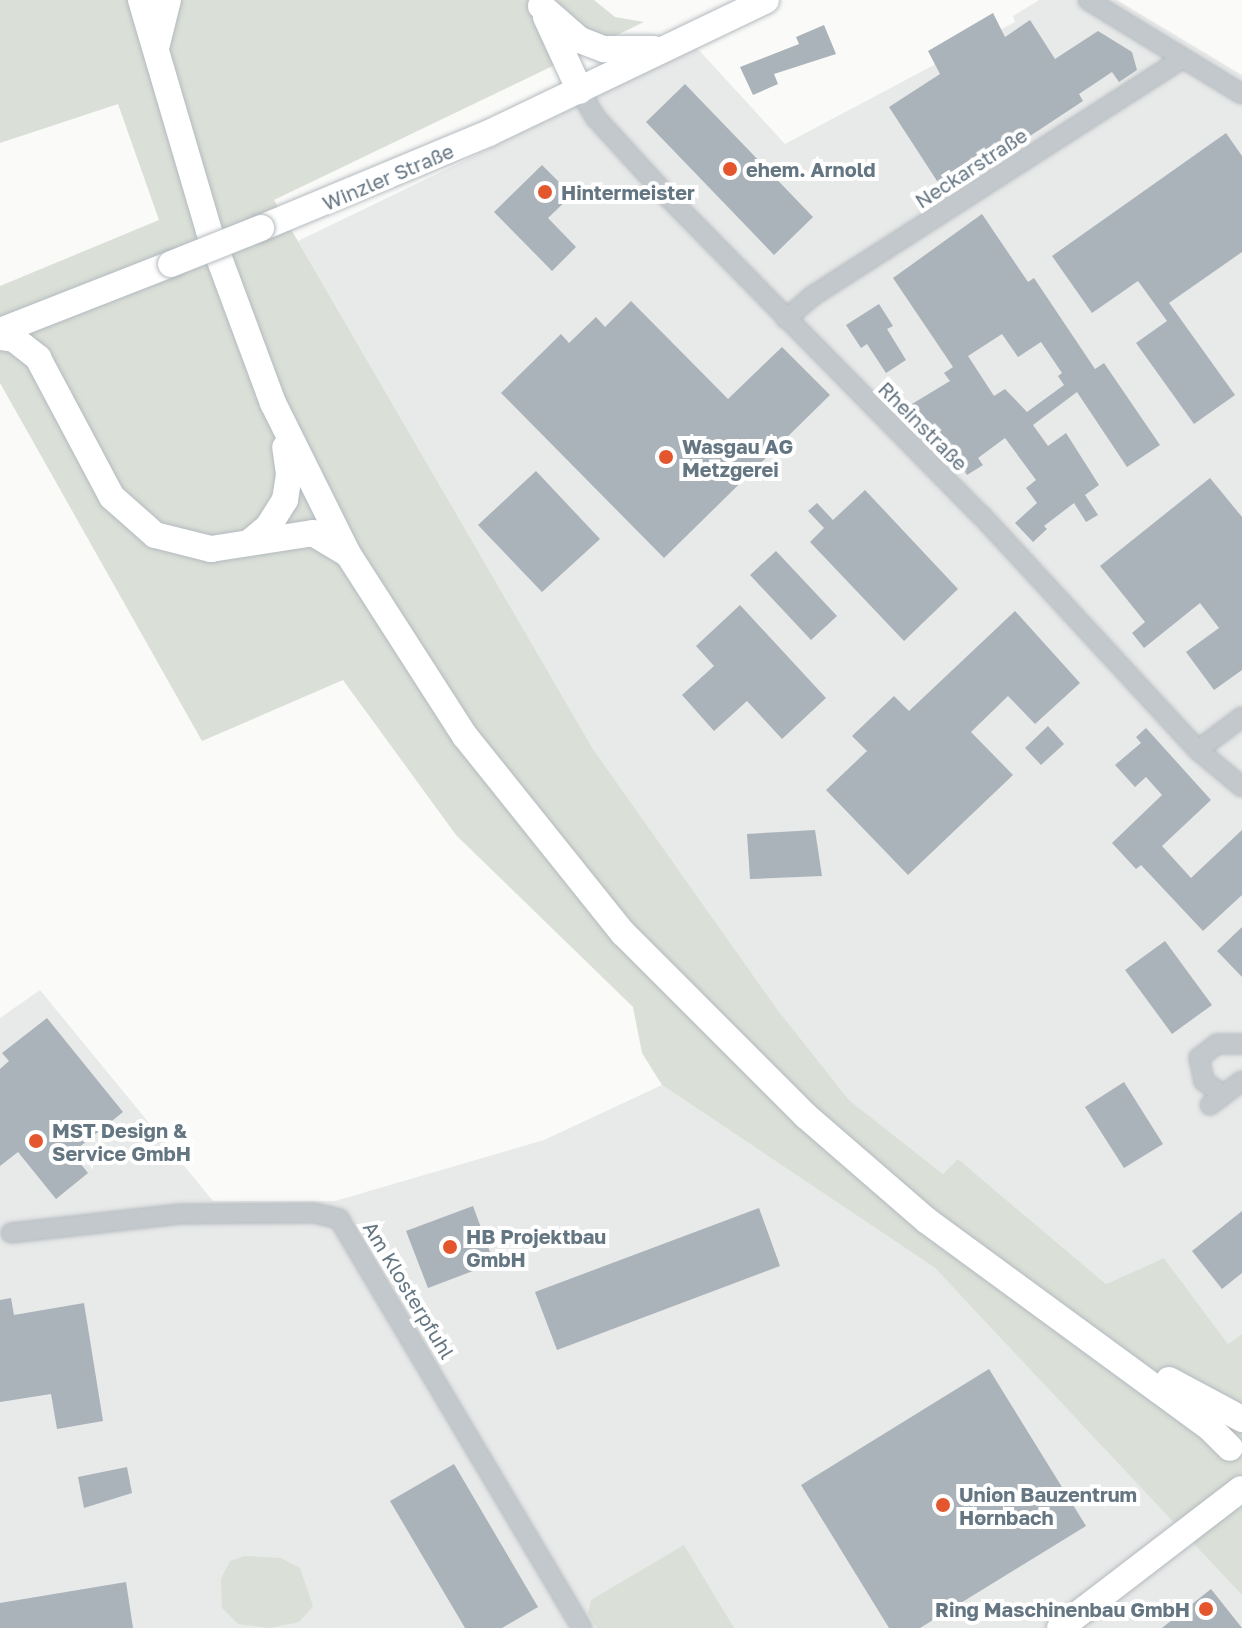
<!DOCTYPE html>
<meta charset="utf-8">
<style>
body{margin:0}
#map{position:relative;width:1242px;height:1628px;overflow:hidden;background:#fafaf8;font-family:"Golos Text",sans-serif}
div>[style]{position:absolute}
.built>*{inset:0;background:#e8e9e9}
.green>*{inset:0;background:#dadfd7}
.building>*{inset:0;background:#aab3b9}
.roads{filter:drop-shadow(0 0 2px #b3babf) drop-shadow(0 0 2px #b3babf)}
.street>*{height:18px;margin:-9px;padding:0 9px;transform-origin:9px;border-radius:9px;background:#c3c8cc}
.secondary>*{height:26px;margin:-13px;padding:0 13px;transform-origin:13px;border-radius:13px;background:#fff}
.bridges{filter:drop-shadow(0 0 2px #b3babf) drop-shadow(0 0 2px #b3babf)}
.secondary-bridge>*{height:26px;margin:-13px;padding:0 13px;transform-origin:13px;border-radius:13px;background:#fff}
.dots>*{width:22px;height:22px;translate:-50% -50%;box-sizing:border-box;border:4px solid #fff;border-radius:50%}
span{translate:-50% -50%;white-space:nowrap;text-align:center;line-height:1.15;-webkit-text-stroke:8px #fff;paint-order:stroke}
.street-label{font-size:20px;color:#657683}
.poi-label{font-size:20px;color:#657683;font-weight:700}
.left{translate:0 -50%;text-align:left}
.right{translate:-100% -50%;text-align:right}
</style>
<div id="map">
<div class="built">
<div style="clip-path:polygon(1039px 0,1117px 0,1242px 75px,1242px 1334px,1228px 1344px,1164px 1258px,1106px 1284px,959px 1160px,943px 1174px,849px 1100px,777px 1009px,593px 749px,298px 241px,697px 48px,785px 144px,1015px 22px,1013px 16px)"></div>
<div style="clip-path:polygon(40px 990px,213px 1201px,335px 1201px,544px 1140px,662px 1085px,935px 1268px,1203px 1549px,1242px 1595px,1242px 1628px,0 1628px,0 1018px)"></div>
</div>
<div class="green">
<div style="clip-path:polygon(0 0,594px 0,615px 17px,644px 22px,274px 200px,593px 749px,777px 1009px,849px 1100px,943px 1174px,958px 1159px,1106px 1284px,1164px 1258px,1228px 1344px,1242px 1334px,1242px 1595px,935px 1268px,662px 1085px,642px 1053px,633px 1007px,456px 835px,343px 680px,202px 741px,0 383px,0 286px,159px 220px,118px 104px,0 143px)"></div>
<div style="clip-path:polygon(684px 1545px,734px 1628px,597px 1628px,588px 1613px,591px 1600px)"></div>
<div style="clip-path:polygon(245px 1556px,281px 1558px,300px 1568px,313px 1606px,299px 1622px,269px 1628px,238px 1624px,222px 1608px,221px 1579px,230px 1561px)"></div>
</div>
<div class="building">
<div style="clip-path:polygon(993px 13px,1005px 37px,1030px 20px,1055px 59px,1098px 31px,1132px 52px,1137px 70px,1119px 82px,1112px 72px,1079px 94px,1083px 101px,992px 161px,987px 153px,939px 184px,889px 107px,940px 74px,928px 51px)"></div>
<div style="clip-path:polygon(824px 25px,836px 54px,774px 74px,778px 84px,753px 95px,740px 67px,799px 44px,796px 37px)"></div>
<div style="clip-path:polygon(685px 84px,813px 217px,774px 255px,646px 122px)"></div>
<div style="clip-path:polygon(1226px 133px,1242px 156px,1242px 252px,1169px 303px,1235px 395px,1194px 424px,1136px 343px,1167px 321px,1138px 281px,1092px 313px,1052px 256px)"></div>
<div style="clip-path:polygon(542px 165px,572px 195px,548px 218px,576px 247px,552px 271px,494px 212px)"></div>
<div style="clip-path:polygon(evenodd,982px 214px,1028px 282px,1034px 278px,1095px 369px,1104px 363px,1160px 445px,1127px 467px,1077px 392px,1033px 425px,1048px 446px,1066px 433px,1099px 485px,1085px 495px,1098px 515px,1086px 522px,1074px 503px,1044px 526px,1047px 529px,1033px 542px,1015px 523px,1037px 503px,1026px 488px,1036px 480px,1005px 438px,978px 458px,983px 465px,967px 475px,946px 441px,912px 404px,950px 381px,944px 373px,953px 367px,893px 278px,982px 214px,1002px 334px,1018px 357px,1041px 342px,1062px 373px,1058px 376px,1064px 385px,1027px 412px,1005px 389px,994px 396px,968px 356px,1002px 334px)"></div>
<div style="clip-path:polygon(631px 301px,728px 399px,782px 347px,830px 395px,664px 558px,501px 393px,561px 334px,569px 343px,596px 317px,605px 327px)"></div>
<div style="clip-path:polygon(879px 304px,893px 326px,887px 329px,906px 360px,886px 373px,867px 344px,861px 348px,846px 325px)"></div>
<div style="clip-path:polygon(536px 471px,600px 539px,542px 592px,478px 525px)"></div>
<div style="clip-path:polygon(1210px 478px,1242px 517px,1242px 670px,1214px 690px,1186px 652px,1219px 628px,1200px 603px,1144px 648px,1132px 633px,1145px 622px,1100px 566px)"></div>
<div style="clip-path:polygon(865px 490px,958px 589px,904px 641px,810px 542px,824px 528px,808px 511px,817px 503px,833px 520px)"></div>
<div style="clip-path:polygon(776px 551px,837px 616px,811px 640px,750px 575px)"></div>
<div style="clip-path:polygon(740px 605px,826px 698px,782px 739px,747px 701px,714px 731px,682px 695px,714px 666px,696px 646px)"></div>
<div style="clip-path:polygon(1015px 611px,1080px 683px,1035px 724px,1008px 696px,971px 732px,1013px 775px,908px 875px,826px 790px,867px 751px,852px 736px,894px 696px,909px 711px)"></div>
<div style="clip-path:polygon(1048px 726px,1064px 744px,1041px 765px,1025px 748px)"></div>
<div style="clip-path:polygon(1146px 728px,1211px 800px,1162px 846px,1191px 878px,1242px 830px,1242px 895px,1203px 931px,1141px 865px,1136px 869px,1112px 843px,1162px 795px,1146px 777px,1135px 787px,1115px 765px,1141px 743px,1136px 737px)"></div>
<div style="clip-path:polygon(815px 830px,822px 876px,750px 879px,747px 834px)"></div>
<div style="clip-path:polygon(1242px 927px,1242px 977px,1217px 951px)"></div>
<div style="clip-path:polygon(1165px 941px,1212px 1005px,1172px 1034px,1125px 970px)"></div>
<div style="clip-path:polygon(47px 1018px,123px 1112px,72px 1153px,88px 1173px,56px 1199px,18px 1152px,0 1166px,0 1069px,9px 1061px,2px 1053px)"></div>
<div style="clip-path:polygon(1124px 1082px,1163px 1144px,1124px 1168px,1085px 1107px)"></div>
<div style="clip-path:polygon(473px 1206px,494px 1263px,428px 1288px,406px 1231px)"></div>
<div style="clip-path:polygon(759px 1208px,780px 1266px,557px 1350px,535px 1292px)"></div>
<div style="clip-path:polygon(1242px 1211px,1242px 1273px,1222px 1289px,1192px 1251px)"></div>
<div style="clip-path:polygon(11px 1298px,14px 1315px,84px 1303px,103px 1421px,57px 1429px,51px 1394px,0 1402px,0 1300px)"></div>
<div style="clip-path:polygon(989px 1369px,1086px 1526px,920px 1628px,889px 1628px,801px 1485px)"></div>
<div style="clip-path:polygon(454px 1464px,538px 1607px,502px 1628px,465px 1628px,390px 1501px)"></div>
<div style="clip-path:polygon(127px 1467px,132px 1493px,84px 1508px,78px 1477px)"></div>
<div style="clip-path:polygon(126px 1582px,133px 1628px,0 1628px,0 1603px)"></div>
<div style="clip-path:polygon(1211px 1589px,1242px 1628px,1162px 1628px)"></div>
</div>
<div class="roads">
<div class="street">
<div style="left:1088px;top:0;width:180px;rotate:31.4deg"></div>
<div style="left:580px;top:91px;width:30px;rotate:60deg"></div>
<div style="left:595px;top:117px;width:105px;rotate:47.7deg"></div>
<div style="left:666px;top:195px;width:449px;rotate:45.5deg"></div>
<div style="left:981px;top:515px;width:320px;rotate:47.3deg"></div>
<div style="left:1198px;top:750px;width:57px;rotate:40.1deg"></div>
<div style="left:786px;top:319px;width:33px;rotate:-41deg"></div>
<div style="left:811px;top:297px;width:441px;rotate:-32.7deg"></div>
<div style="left:1198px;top:750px;width:55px;rotate:-36.9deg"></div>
<div style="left:1223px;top:1095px;width:24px;rotate:-144deg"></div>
<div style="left:1204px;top:1081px;width:24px;rotate:-102deg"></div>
<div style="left:1199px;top:1058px;width:23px;rotate:-38deg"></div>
<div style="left:1217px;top:1044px;width:25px"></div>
<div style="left:1210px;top:1105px;width:40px;rotate:-37deg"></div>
<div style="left:11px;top:1233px;width:170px;rotate:-6.4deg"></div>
<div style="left:180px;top:1214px;width:134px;rotate:-0.4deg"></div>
<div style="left:314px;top:1213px;width:26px;rotate:13deg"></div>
<div style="left:339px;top:1219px;width:476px;rotate:59.3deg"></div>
</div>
<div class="secondary">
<div style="left:141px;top:0;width:241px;rotate:73.6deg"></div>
<div style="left:209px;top:231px;width:184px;rotate:69.6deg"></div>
<div style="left:273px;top:403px;width:169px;rotate:63.6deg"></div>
<div style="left:348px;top:554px;width:216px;rotate:57.3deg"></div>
<div style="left:465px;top:736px;width:253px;rotate:51.3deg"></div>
<div style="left:623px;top:933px;width:259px;rotate:45deg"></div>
<div style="left:806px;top:1116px;width:159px;rotate:40.9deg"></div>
<div style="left:926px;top:1220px;width:352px;rotate:36.2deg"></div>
<div style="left:1210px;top:1428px;width:28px;rotate:45deg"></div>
<div style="left:541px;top:6px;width:52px;rotate:41.1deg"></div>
<div style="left:580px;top:40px;width:26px;rotate:21deg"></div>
<div style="left:604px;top:49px;width:50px"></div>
<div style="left:546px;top:17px;width:81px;rotate:65.3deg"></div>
<div style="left:156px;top:48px;width:49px;rotate:-76deg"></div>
<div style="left:261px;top:228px;width:247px;rotate:-22.6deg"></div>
<div style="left:489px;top:133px;width:307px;rotate:-25.6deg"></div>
<div style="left:0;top:331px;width:184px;rotate:-21.4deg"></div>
<div style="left:0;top:337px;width:14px;rotate:8deg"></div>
<div style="left:14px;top:339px;width:31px;rotate:38deg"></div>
<div style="left:38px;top:358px;width:157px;rotate:62deg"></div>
<div style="left:112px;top:497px;width:57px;rotate:41.5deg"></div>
<div style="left:155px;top:535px;width:58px;rotate:14deg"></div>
<div style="left:211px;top:549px;width:103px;rotate:-8.9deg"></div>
<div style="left:313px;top:533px;width:37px;rotate:31deg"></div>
<div style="left:250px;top:542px;width:23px;rotate:-40deg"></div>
<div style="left:268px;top:527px;width:32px;rotate:-58deg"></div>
<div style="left:285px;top:500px;width:26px;rotate:-81deg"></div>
<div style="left:289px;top:474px;width:27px;rotate:-98deg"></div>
<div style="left:1169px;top:1380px;width:83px;rotate:28.1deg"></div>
<div style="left:1060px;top:1628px;width:228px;rotate:-37.5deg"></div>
</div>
</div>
<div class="bridges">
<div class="secondary-bridge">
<div style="left:171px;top:264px;width:97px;rotate:-21.8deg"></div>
</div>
</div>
<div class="dots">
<div style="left:730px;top:169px;background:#e4572e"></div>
<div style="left:545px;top:192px;background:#e4572e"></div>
<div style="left:666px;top:457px;background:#e4572e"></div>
<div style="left:36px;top:1141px;background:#e4572e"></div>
<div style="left:450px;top:1247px;background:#e4572e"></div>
<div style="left:943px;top:1505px;background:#e4572e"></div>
<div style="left:1206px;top:1609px;background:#e4572e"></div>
</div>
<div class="street-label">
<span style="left:971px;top:168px;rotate:-33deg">Neckarstraße</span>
<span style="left:388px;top:177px;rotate:-23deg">Winzler Straße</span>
<span style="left:923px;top:426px;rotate:45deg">Rheinstraße</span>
<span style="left:409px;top:1290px;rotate:59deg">Am Klosterpfuhl</span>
</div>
<div class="poi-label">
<span class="left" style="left:746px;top:169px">ehem. Arnold</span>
<span class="left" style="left:561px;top:192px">Hintermeister</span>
<span class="left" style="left:682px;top:458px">Wasgau AG<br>Metzgerei</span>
<span class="left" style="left:52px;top:1142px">MST Design &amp;<br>Service GmbH</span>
<span class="left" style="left:466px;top:1248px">HB Projektbau<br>GmbH</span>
<span class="left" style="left:959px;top:1506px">Union Bauzentrum<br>Hornbach</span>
<span class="right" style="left:1190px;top:1609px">Ring Maschinenbau GmbH</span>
</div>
</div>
